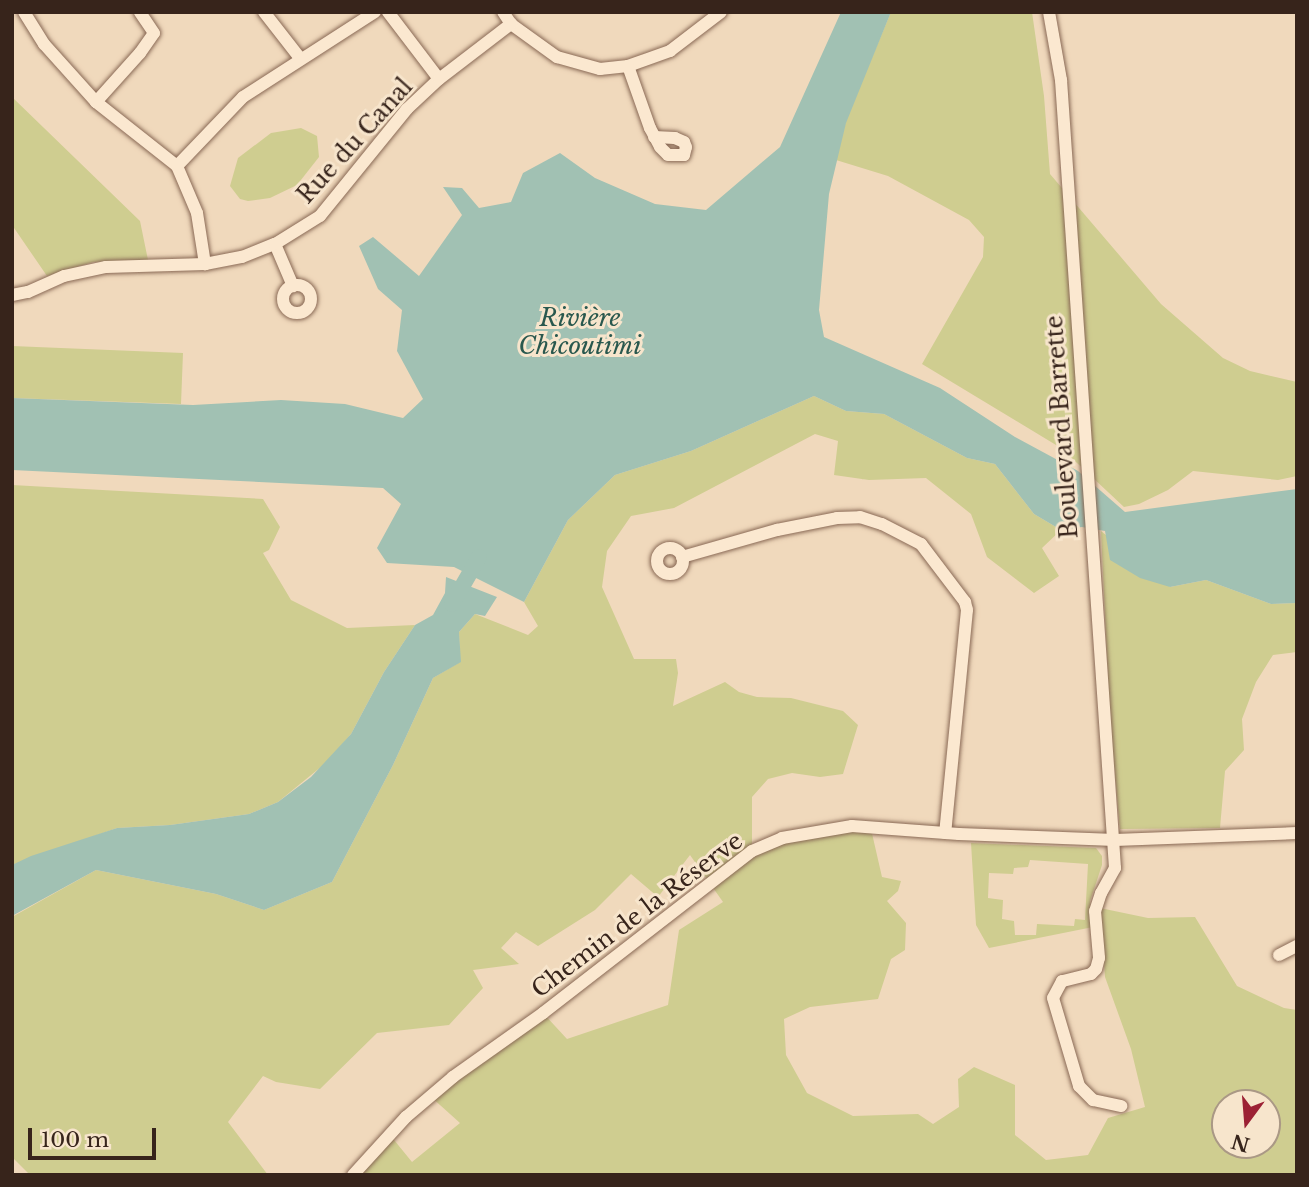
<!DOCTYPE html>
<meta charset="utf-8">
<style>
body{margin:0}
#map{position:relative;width:1309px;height:1187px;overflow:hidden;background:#f0d9bc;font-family:"Libre Baskerville",serif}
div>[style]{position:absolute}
.green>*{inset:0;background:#cfcd90}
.water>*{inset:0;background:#a1c1b3}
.river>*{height:16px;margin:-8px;padding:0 8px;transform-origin:8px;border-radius:8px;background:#a1c1b3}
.roads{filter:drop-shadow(0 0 2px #896955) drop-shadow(0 0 2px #896955)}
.minor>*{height:12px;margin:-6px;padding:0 6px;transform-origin:6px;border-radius:6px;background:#fbe8d0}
.minor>.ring{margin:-6px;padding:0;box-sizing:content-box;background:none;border:12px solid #fbe8d0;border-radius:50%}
span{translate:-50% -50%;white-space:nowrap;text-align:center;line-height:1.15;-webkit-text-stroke:6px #f7e5cc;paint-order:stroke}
.street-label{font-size:23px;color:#37241b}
.water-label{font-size:24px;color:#29584e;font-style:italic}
.frame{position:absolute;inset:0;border:14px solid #37241b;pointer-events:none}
.north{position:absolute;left:1211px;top:1089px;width:70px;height:70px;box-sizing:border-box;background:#f7e5cc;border:2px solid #aa9885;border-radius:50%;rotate:196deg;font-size:19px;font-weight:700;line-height:28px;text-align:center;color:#37241b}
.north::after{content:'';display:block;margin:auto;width:24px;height:32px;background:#9c2134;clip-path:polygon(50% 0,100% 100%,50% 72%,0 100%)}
.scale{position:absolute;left:28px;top:1128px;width:128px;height:32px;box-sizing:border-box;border:4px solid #37241b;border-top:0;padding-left:9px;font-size:21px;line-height:24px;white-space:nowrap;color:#37241b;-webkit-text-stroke:5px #f7e5cc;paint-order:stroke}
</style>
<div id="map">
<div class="green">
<div style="clip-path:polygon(891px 12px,1032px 12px,1044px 96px,1050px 174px,1161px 304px,1223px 358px,1250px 371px,1297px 382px,1297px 476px,1278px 480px,1193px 471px,1168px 490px,1139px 504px,1124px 507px,1061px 448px,922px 364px,983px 257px,984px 237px,969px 220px,888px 176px,836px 160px,847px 117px)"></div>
<div style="clip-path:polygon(12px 97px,140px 221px,148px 260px,93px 262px,47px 276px,12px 225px)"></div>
<div style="clip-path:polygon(301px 128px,317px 136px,319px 157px,297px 185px,270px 198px,248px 201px,240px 199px,230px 186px,238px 158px,271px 133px)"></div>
<div style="clip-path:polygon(12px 346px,183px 353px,181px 404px,12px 398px)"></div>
<div style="clip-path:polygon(evenodd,814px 396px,846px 411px,884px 414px,967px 458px,995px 464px,1034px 514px,1061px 530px,1042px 548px,1059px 576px,1034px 593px,987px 557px,971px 514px,926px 478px,869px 480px,834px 475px,838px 441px,815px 434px,674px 508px,631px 516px,607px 551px,602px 587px,634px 659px,676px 659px,678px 673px,673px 706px,725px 682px,739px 692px,757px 697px,791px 698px,843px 711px,858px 725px,843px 774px,820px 777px,792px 773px,768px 779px,752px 797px,752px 851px,782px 838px,871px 829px,882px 877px,901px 881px,898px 891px,887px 901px,906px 923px,905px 950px,891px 959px,878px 999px,810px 1007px,784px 1019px,786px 1055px,807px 1093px,853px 1116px,918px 1114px,933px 1124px,959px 1107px,958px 1079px,974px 1067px,1015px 1085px,1015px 1135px,1046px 1160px,1088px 1155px,1108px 1118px,1145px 1107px,1131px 1049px,1105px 977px,1100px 908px,1148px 918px,1195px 917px,1237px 986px,1284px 1008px,1297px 1010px,1297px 1175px,363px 1175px,364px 1164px,390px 1135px,412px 1162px,460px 1123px,430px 1096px,543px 1013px,567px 1039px,668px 1005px,679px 930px,723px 902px,690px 855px,658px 897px,631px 874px,595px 910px,538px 946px,516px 932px,501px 948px,519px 964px,473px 970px,483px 988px,449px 1025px,377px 1033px,320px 1089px,276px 1082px,263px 1076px,228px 1122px,268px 1175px,30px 1175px,12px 1157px,12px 917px,96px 870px,216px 894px,264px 910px,332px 882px,393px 765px,433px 678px,460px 662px,459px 632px,475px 614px,528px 635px,538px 626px,524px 602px,568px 520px,615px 475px,691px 451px,814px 396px,1225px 1103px,1267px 1103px,1267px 1145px,1225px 1145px,1225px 1103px)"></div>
<div style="clip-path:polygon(12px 485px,263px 499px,280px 527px,269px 550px,263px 553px,291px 600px,347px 628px,415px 625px,384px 672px,351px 734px,327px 762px,278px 802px,249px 814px,170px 825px,117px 828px,12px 865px)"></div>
<div style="clip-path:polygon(1101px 531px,1170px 587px,1206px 580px,1271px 604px,1297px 603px,1297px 652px,1273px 655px,1256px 682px,1242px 719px,1244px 750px,1225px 771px,1220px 828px,1120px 829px,1110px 722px)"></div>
<div style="clip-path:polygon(evenodd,971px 843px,1096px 848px,1102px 856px,1102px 865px,1090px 901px,1093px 927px,989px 948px,976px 925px,971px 843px,1030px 860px,1088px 864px,1085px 920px,1075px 919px,1074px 926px,1037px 924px,1036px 935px,1015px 935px,1014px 921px,1002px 919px,1003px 900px,988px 898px,989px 873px,1013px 874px,1014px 868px,1028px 867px,1030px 860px)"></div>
</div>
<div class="water">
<div style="clip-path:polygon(841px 12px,891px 12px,846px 123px,829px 194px,819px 310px,824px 337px,940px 388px,1015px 437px,1078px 471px,1125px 512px,1297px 489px,1297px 603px,1271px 604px,1206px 580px,1170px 587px,1140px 578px,1110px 560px,1105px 531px,1082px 527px,1061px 530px,1034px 514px,995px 464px,967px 458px,884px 414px,846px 411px,814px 396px,691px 451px,615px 475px,568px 520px,524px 602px,454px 567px,387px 563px,377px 548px,401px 504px,383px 488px,12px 470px,12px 398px,193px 405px,281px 400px,345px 404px,403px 418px,423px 399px,397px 351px,402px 310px,378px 289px,359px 246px,373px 237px,419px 276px,462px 215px,443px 187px,462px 188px,479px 208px,511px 202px,523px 173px,560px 153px,595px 178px,655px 204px,706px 210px,780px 147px)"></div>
<div style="clip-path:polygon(446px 577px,497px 597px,485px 616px,475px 614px,459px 632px,461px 662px,433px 678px,393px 765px,332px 882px,264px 910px,216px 894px,96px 870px,12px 916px,12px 865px,31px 856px,117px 828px,170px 825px,249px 814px,278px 802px,311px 777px,351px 734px,384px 672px,415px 625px,433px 615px,445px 593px)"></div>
</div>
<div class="river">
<div style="left:452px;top:604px;width:54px;rotate:-60.1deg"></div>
</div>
<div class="roads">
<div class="minor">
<div style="left:24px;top:12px;width:38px;rotate:58deg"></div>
<div style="left:44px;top:44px;width:78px;rotate:48.1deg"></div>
<div style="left:96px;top:102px;width:103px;rotate:38.3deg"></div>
<div style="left:177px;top:166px;width:51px;rotate:66.9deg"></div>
<div style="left:197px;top:213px;width:52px;rotate:81.1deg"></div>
<div style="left:264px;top:12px;width:58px;rotate:52deg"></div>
<div style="left:388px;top:12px;width:84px;rotate:52.7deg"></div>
<div style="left:503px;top:12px;width:14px;rotate:56deg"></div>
<div style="left:511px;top:24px;width:57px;rotate:35.7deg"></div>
<div style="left:557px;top:57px;width:45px;rotate:15.6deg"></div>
<div style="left:600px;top:69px;width:28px;rotate:-6deg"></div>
<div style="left:628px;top:66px;width:45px;rotate:-19.7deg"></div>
<div style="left:670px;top:51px;width:64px;rotate:-37.4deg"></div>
<div style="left:1049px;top:12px;width:69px;rotate:80deg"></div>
<div style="left:1061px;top:80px;width:790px;rotate:86.08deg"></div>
<div style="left:1115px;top:868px;width:29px;rotate:119deg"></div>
<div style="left:1101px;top:893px;width:19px;rotate:108deg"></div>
<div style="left:1095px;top:911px;width:47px;rotate:85.1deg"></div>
<div style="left:1099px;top:958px;width:11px;rotate:105deg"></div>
<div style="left:1096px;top:969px;width:7px;rotate:135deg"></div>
<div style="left:1091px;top:974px;width:30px;rotate:166deg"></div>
<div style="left:1062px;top:981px;width:19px;rotate:118deg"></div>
<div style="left:1053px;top:998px;width:92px;rotate:73.5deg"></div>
<div style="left:1079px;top:1086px;width:20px;rotate:45deg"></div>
<div style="left:1093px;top:1100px;width:29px;rotate:12deg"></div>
<div style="left:628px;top:66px;width:66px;rotate:70.5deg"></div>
<div style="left:650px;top:128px;width:21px;rotate:62deg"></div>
<div style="left:660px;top:147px;width:11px;rotate:45deg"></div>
<div style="left:668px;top:155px;width:16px"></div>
<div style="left:684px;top:155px;width:8px;rotate:-76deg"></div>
<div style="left:686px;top:147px;width:5px;rotate:-112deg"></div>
<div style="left:684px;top:142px;width:10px;rotate:-156deg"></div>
<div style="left:675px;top:138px;width:21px;rotate:-177deg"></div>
<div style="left:96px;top:102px;width:66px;rotate:-48.1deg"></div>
<div style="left:140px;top:53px;width:24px;rotate:-55deg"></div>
<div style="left:154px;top:33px;width:25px;rotate:-124deg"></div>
<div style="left:177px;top:166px;width:95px;rotate:-46.3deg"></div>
<div style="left:243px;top:97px;width:157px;rotate:-32.8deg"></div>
<div style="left:275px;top:244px;width:46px;rotate:66.8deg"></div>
<div class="ring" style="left:283px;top:285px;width:16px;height:16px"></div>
<div style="left:12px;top:295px;width:16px;rotate:-11deg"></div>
<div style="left:28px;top:292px;width:39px;rotate:-24deg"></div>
<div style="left:64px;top:276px;width:43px;rotate:-12.1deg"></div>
<div style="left:106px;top:267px;width:99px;rotate:-1.7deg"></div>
<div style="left:205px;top:264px;width:38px;rotate:-11deg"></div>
<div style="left:242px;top:257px;width:35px;rotate:-22deg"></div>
<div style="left:275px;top:244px;width:53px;rotate:-31.9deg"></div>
<div style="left:320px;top:216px;width:138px;rotate:-50.9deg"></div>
<div style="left:407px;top:109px;width:44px;rotate:-43.2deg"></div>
<div style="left:439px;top:79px;width:91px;rotate:-37.4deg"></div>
<div class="ring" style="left:657px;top:548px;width:14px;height:14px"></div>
<div style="left:682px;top:557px;width:99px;rotate:-15.9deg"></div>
<div style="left:777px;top:530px;width:61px;rotate:-11.3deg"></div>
<div style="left:837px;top:518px;width:23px;rotate:-2deg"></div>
<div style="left:860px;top:517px;width:23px;rotate:18deg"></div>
<div style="left:882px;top:524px;width:44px;rotate:27.1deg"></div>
<div style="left:921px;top:544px;width:73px;rotate:52.8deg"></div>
<div style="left:965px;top:602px;width:8px;rotate:76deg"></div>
<div style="left:967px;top:610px;width:224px;rotate:95.6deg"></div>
<div style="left:1279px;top:955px;width:20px;rotate:-27deg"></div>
<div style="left:353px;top:1175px;width:79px;rotate:-47.6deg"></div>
<div style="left:406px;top:1117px;width:62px;rotate:-40.4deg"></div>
<div style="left:453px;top:1077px;width:110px;rotate:-35.4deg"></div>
<div style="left:543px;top:1013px;width:264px;rotate:-37.8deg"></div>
<div style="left:752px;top:851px;width:33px;rotate:-23deg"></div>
<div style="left:782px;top:838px;width:71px;rotate:-9.7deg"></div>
<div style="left:852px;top:826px;width:107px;rotate:4.3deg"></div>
<div style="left:959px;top:834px;width:156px;rotate:2.2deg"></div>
<div style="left:1115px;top:840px;width:182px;rotate:-2.2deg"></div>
</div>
</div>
<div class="street-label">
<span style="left:355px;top:141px;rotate:-48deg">Rue du Canal</span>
<span style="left:1062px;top:427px;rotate:-94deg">Boulevard Barrette</span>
<span style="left:637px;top:915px;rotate:-37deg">Chemin de la Réserve</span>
</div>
<div class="water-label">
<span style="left:580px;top:332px">Rivière<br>Chicoutimi</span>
</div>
<div class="frame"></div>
<div class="north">N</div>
<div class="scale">100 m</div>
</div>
